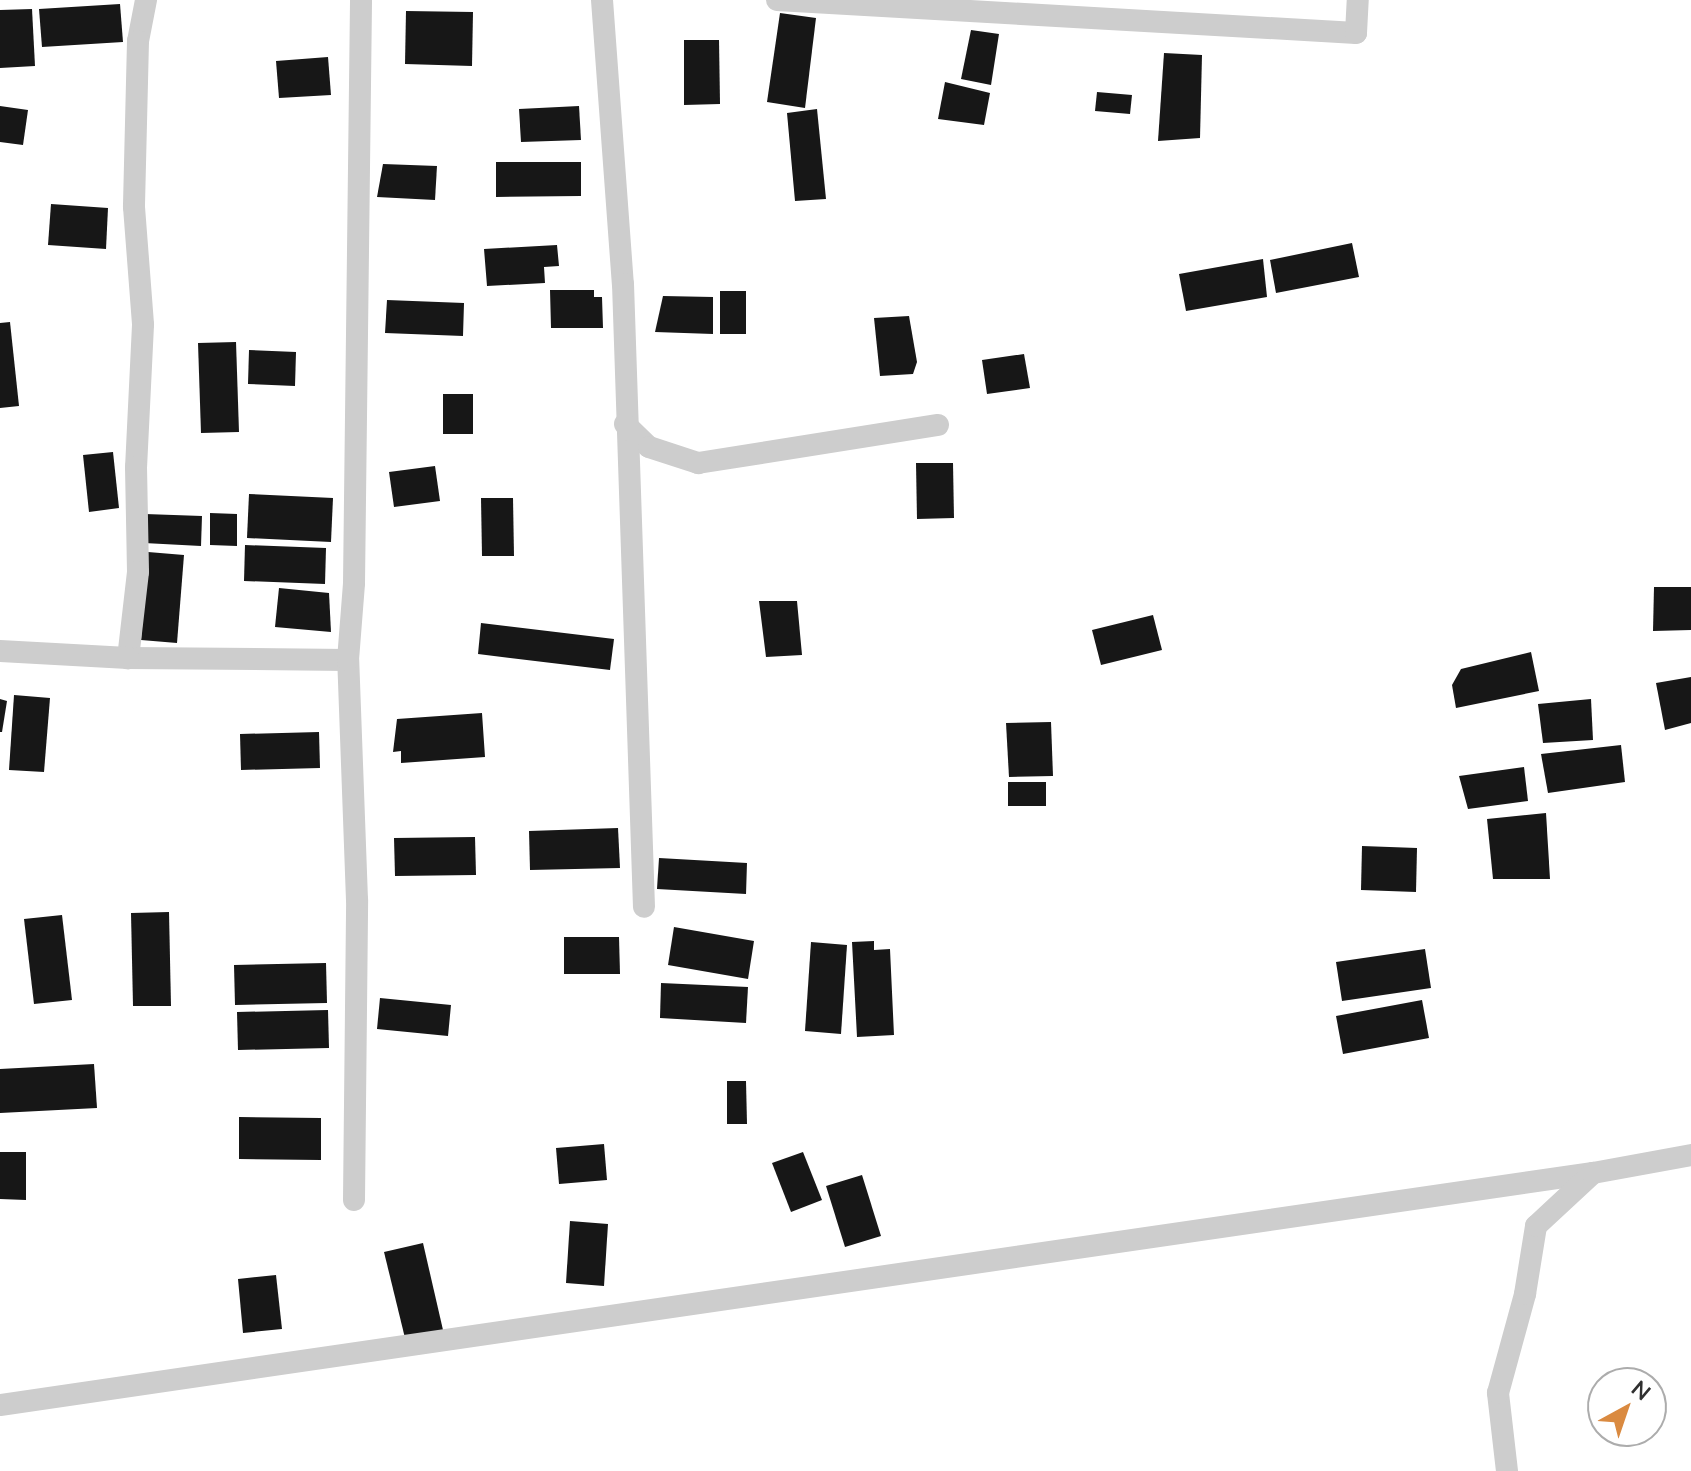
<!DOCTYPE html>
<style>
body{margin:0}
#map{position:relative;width:1691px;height:1471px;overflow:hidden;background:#fff;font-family:Mulish,sans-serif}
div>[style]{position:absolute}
.building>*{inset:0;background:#171717}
.minor>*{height:22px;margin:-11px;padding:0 11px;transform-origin:11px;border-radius:11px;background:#cdcdcd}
span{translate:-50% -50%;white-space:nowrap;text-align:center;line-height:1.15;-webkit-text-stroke:8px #fff;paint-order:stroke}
.north{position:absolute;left:1587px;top:1367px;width:80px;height:80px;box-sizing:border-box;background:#fff;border:2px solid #acacac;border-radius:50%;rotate:40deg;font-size:22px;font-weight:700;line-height:32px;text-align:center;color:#303030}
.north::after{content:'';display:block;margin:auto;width:28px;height:36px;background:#da8a40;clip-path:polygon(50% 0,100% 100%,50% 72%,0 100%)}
</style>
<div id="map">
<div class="building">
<div style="clip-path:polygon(120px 4px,123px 42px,42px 47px,39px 9px)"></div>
<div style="clip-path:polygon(32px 9px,35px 66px,0 68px,0 10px)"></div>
<div style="clip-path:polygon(406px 11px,473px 12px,472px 66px,405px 64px)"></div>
<div style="clip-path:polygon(780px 13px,816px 18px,805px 108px,767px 102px)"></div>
<div style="clip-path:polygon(971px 30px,999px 34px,991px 85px,961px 79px)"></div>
<div style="clip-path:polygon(684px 40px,719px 40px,720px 104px,684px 105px)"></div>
<div style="clip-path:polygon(1164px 53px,1202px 55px,1200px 138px,1158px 141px)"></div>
<div style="clip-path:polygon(328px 57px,331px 95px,279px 98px,276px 61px)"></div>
<div style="clip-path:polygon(945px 82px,990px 93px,984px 125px,938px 119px)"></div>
<div style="clip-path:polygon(1097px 92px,1132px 95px,1130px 114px,1095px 111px)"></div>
<div style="clip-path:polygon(0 106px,28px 110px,23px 145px,0 142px)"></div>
<div style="clip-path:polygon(579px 106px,581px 140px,521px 142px,519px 109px)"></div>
<div style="clip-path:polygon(817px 109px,826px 199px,795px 201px,787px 113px)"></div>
<div style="clip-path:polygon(496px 162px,581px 162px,581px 196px,496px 197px)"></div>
<div style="clip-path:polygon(383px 164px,437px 166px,435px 200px,377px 197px)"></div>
<div style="clip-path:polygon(51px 204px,108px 208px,106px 249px,48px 245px)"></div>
<div style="clip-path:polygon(1352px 243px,1359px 277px,1276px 293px,1270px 260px)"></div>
<div style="clip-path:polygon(557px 245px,559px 266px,544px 267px,545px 283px,487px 286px,484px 249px)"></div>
<div style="clip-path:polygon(1263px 259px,1267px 297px,1186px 311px,1179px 274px)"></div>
<div style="clip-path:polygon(550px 290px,594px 290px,594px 297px,602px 297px,603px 328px,551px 328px)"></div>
<div style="clip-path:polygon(720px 291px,746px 291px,746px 334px,720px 334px)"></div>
<div style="clip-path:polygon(663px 296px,713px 297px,713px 334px,655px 332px)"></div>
<div style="clip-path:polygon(387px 300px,464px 303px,463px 336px,385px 333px)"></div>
<div style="clip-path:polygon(909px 316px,917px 362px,913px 374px,880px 376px,874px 318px)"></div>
<div style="clip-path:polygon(10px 322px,19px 406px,0 408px,0 323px)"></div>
<div style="clip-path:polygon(236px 342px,239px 432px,201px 433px,198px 343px)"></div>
<div style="clip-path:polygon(249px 350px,296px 352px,295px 386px,248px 384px)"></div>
<div style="clip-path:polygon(1024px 354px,1030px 388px,987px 394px,982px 360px)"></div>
<div style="clip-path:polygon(443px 394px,473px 394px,473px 434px,443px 434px)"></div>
<div style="clip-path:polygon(113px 452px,119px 508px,89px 512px,83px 455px)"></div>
<div style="clip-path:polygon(916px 463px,953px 463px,954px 518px,917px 519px)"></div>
<div style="clip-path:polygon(435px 466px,440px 501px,394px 507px,389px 472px)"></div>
<div style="clip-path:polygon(249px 494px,333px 498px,331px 542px,247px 538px)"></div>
<div style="clip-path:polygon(481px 498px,513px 498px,514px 556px,482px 556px)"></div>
<div style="clip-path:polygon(210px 513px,237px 514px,237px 546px,210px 545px)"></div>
<div style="clip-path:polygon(145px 514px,202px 516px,201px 546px,144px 543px)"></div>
<div style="clip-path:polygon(245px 545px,326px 548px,325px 584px,244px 581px)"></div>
<div style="clip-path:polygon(148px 552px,184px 555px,177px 643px,141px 640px)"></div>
<div style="clip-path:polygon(1654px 587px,1691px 587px,1691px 630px,1653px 631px)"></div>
<div style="clip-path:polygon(279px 588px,329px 593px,331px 632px,275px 627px)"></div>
<div style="clip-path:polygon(759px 601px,797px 601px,802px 655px,766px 657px)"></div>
<div style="clip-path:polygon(1153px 615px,1162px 650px,1101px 665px,1092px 630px)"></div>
<div style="clip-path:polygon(481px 623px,614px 639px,610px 670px,478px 654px)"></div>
<div style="clip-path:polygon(1531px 652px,1539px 691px,1456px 708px,1452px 685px,1461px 669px)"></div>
<div style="clip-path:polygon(1691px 677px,1691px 723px,1665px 730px,1656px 683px)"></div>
<div style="clip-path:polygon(14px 695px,50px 698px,44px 772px,9px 770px)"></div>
<div style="clip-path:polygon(0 699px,7px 701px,2px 732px,0 732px)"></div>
<div style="clip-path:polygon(1591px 699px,1593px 740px,1543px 743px,1538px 704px)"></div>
<div style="clip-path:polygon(482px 713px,485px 757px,401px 763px,401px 751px,393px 752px,397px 719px)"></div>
<div style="clip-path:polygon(1051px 722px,1053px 776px,1009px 777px,1006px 723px)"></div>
<div style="clip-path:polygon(319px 732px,320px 768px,241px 770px,240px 734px)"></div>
<div style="clip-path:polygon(1621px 745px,1625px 782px,1548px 793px,1541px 754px)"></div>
<div style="clip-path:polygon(1524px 767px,1528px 801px,1468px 809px,1459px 776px)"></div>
<div style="clip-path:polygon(1008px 782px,1046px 782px,1046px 806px,1008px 806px)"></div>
<div style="clip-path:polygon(1546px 813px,1550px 879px,1493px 879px,1487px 819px)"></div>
<div style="clip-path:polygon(618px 828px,620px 868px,530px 870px,529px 831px)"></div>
<div style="clip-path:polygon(475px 837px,476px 875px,395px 876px,394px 838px)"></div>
<div style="clip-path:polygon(1362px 846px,1417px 848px,1416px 892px,1361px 890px)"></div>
<div style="clip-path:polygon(659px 858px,747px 863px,746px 894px,657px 889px)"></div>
<div style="clip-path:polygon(169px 912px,171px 1006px,133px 1006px,131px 913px)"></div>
<div style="clip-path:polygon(62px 915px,72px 1000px,34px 1004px,24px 919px)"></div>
<div style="clip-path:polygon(674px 927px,754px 941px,748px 979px,668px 965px)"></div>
<div style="clip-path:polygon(564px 937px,619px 937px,620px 974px,564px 974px)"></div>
<div style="clip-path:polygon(874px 941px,874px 950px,890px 949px,894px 1035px,857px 1037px,852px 942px)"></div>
<div style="clip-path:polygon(811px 942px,847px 945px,841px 1034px,805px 1031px)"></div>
<div style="clip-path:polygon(1425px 949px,1431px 988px,1342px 1001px,1336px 962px)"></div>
<div style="clip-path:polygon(326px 963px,327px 1003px,235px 1005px,234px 965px)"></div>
<div style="clip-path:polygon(661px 983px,748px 987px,746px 1023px,660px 1018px)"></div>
<div style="clip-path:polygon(380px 998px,451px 1005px,448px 1036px,377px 1029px)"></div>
<div style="clip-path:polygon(1422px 1000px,1429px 1038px,1343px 1054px,1336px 1016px)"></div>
<div style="clip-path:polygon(328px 1010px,329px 1048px,238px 1050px,237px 1012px)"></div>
<div style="clip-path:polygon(94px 1064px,97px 1108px,0 1113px,0 1069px)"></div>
<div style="clip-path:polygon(727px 1081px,746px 1081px,747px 1124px,727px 1124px)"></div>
<div style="clip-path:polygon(239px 1117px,321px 1118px,321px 1160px,239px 1159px)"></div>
<div style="clip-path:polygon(604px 1144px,607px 1180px,559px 1184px,556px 1148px)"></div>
<div style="clip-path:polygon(0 1152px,26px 1152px,26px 1200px,0 1199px)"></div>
<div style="clip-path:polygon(803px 1152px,822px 1200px,791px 1212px,772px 1163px)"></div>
<div style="clip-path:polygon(862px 1175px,881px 1236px,845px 1247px,826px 1186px)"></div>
<div style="clip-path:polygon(570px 1221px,608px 1224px,604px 1286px,566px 1283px)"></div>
<div style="clip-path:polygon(423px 1243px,443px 1330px,405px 1338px,384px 1252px)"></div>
<div style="clip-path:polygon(276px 1275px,282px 1329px,243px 1333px,238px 1279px)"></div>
</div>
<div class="minor">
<div style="left:146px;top:0;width:42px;rotate:101deg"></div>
<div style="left:138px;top:41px;width:166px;rotate:91.4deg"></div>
<div style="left:134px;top:207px;width:118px;rotate:85.6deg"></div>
<div style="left:143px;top:325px;width:142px;rotate:92.8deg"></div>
<div style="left:136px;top:467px;width:105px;rotate:88.9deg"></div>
<div style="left:138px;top:572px;width:87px;rotate:96.6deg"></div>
<div style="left:128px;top:658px;width:220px;rotate:0.5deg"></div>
<div style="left:602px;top:0;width:285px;rotate:85.8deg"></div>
<div style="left:623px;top:284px;width:623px;rotate:88.07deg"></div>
<div style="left:777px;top:0;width:580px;rotate:3.26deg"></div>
<div style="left:1356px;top:33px;width:33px;rotate:-87deg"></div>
<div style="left:625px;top:424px;width:33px;rotate:44deg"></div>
<div style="left:649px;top:447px;width:52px;rotate:18.1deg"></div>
<div style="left:698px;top:463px;width:243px;rotate:-9deg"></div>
<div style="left:0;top:651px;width:128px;rotate:3.1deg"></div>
<div style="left:354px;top:1200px;width:300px;rotate:-89.4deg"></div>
<div style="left:357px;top:900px;width:240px;rotate:-92.1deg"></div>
<div style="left:348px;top:660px;width:77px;rotate:-85.5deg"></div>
<div style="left:354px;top:583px;width:583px;rotate:-89.31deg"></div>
<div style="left:0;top:1405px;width:1610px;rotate:-8.29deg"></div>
<div style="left:1507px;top:1471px;width:79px;rotate:-96.6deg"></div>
<div style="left:1498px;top:1393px;width:103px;rotate:-74.7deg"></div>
<div style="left:1525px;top:1294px;width:69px;rotate:-80.8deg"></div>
<div style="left:1536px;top:1226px;width:78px;rotate:-42.9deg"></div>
<div style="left:1593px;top:1173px;width:100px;rotate:-10.4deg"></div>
</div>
<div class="north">N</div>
</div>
